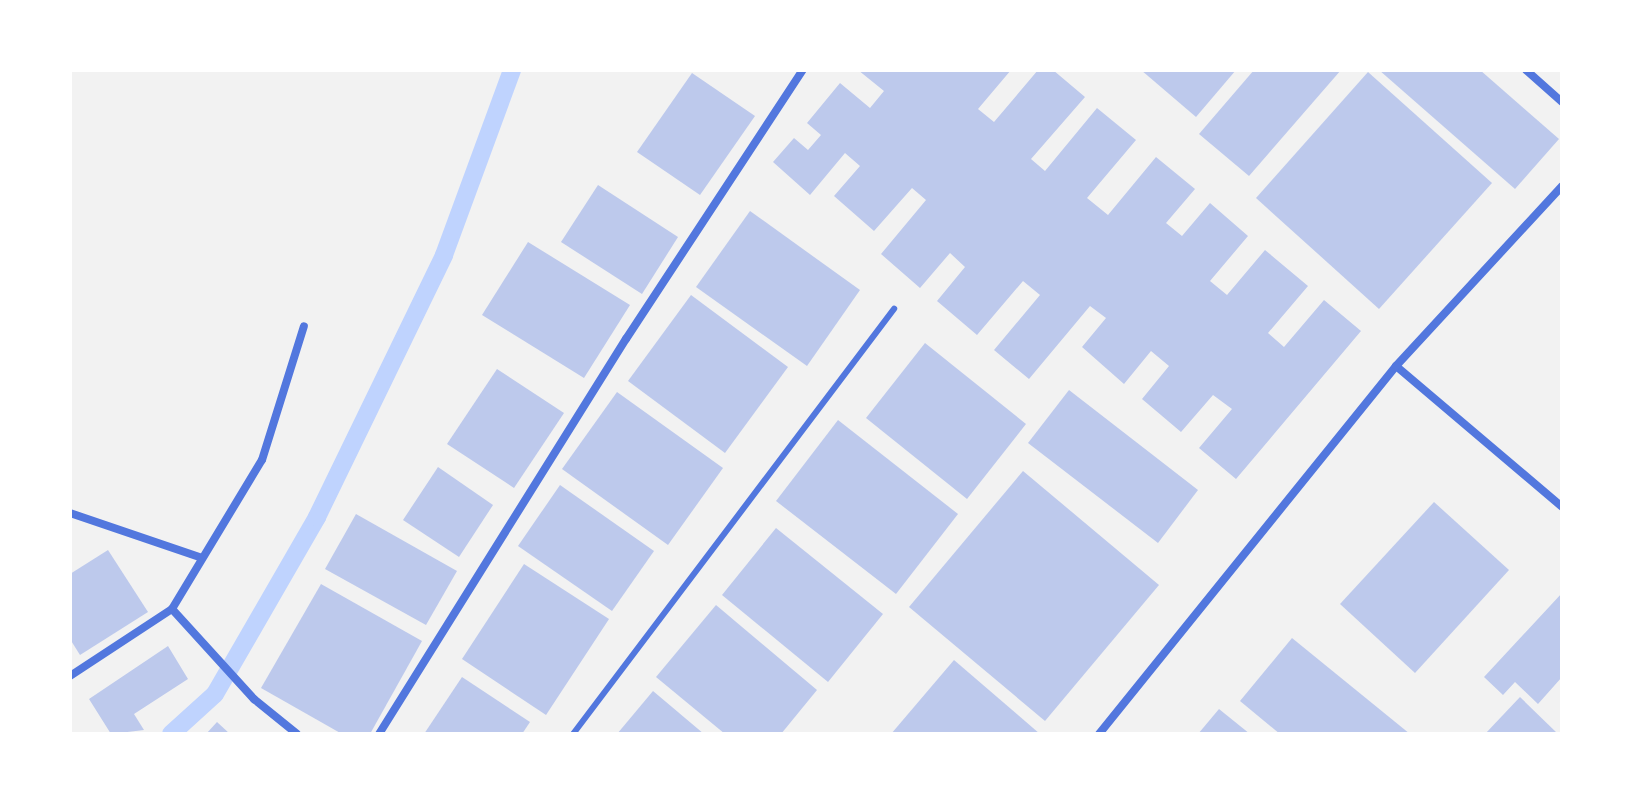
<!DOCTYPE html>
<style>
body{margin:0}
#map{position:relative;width:1632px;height:804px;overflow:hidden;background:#f2f2f2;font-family:"Noto Sans",sans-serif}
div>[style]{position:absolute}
.stream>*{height:18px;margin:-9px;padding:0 9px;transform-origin:9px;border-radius:9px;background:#bfd3fe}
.building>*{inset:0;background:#bdc9ec}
.service>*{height:6px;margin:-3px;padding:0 3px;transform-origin:3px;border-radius:3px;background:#5277de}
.minor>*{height:8px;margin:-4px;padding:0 4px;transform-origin:4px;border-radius:4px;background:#5277de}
span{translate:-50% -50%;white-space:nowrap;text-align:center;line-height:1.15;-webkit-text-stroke:8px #fff;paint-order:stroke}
.frame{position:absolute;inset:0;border:72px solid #fff;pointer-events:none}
</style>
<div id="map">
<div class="stream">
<div style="left:171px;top:734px;width:59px;rotate:-42.3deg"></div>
<div style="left:215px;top:694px;width:204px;rotate:-60deg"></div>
<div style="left:317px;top:517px;width:291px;rotate:-64.1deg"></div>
<div style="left:444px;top:255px;width:197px;rotate:-69.8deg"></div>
</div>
<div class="building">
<div style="clip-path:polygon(858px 70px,1011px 70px,978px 109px,994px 122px,1038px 70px,1053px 70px,1085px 97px,1031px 159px,1045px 171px,1097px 108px,1136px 140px,1087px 198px,1108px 215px,1156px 157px,1195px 189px,1166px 223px,1182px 236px,1210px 203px,1248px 236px,1210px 281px,1227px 295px,1265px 250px,1308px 286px,1268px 333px,1284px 347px,1324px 300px,1361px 331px,1236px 479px,1199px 448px,1232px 409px,1213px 395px,1181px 432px,1142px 399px,1169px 366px,1151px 351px,1124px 384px,1082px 347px,1106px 318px,1090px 306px,1029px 379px,994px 350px,1040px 295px,1023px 281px,977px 335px,937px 301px,965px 267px,950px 253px,920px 288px,881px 254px,926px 200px,912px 188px,874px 231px,834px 196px,860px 166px,845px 153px,810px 195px,773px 162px,794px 138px,808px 150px,821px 135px,807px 123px,840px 83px,870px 108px,884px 91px)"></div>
<div style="clip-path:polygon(1141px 70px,1236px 70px,1196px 117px)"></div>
<div style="clip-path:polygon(1254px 70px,1341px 70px,1249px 176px,1199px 134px)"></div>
<div style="clip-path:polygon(1379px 70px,1480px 70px,1559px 139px,1515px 189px)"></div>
<div style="clip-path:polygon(1368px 72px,1492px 183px,1379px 309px,1256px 198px)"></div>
<div style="clip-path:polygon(692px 73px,755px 116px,700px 195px,637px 152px)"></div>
<div style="clip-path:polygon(598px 185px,678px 237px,642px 294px,561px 242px)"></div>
<div style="clip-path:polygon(750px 211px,860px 290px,807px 366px,696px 287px)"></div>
<div style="clip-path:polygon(528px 242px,630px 305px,584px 378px,482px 315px)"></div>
<div style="clip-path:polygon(691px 295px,788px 367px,725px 453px,628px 381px)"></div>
<div style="clip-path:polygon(925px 343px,1026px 424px,967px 499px,866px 418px)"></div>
<div style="clip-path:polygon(497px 369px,564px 413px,514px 488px,447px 444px)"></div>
<div style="clip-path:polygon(1069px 390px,1198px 490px,1158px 543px,1028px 443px)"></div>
<div style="clip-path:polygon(617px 392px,723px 468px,668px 545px,562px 469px)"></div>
<div style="clip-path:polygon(838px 420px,958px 514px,896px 594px,776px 501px)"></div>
<div style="clip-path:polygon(438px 467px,493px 505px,459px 557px,403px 520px)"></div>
<div style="clip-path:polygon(1023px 471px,1159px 585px,1045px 721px,909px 607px)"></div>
<div style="clip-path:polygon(560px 485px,654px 551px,612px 611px,518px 546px)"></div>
<div style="clip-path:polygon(1434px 502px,1509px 570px,1415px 673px,1340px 604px)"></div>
<div style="clip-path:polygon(356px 514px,457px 571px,426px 625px,325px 569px)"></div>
<div style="clip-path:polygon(776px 528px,883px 614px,828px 682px,722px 595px)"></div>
<div style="clip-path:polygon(108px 550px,148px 612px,80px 655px,70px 639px,70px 574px)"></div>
<div style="clip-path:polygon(524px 564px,609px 619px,546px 715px,462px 659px)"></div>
<div style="clip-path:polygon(321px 584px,422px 641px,370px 734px,342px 734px,261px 688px)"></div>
<div style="clip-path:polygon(1562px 593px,1562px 677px,1538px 704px,1515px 682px,1503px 695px,1484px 677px)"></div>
<div style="clip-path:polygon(716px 605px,817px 690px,781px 734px,725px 734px,656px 677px)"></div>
<div style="clip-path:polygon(1292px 638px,1410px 734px,1280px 734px,1240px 701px)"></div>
<div style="clip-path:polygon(168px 646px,188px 679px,134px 714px,144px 730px,111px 734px,89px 699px)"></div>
<div style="clip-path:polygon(954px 660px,1040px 734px,891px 734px)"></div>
<div style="clip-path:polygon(462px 677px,530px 722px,522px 734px,424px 734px)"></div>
<div style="clip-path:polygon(653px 691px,704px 734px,617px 734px)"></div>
<div style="clip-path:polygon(1520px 697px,1558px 734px,1485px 734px)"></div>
<div style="clip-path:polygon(1219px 709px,1250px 734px,1198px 734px)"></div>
<div style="clip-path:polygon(217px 722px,230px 734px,206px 734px)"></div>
</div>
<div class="service">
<div style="left:573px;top:734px;width:533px;rotate:-52.94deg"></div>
</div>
<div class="minor">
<div style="left:1526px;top:70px;width:48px;rotate:41.6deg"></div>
<div style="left:1396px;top:366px;width:218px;rotate:40.3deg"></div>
<div style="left:70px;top:513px;width:139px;rotate:18.8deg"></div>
<div style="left:172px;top:609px;width:122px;rotate:47.7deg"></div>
<div style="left:254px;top:699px;width:55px;rotate:39.1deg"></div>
<div style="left:70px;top:676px;width:122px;rotate:-33.3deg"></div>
<div style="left:172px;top:609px;width:174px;rotate:-58.9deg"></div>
<div style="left:262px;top:460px;width:140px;rotate:-72.6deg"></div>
<div style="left:379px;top:734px;width:466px;rotate:-58deg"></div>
<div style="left:626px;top:339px;width:322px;rotate:-56.7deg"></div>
<div style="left:1099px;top:734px;width:473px;rotate:-51.1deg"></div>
<div style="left:1396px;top:366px;width:245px;rotate:-47.3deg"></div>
</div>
<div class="frame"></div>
</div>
